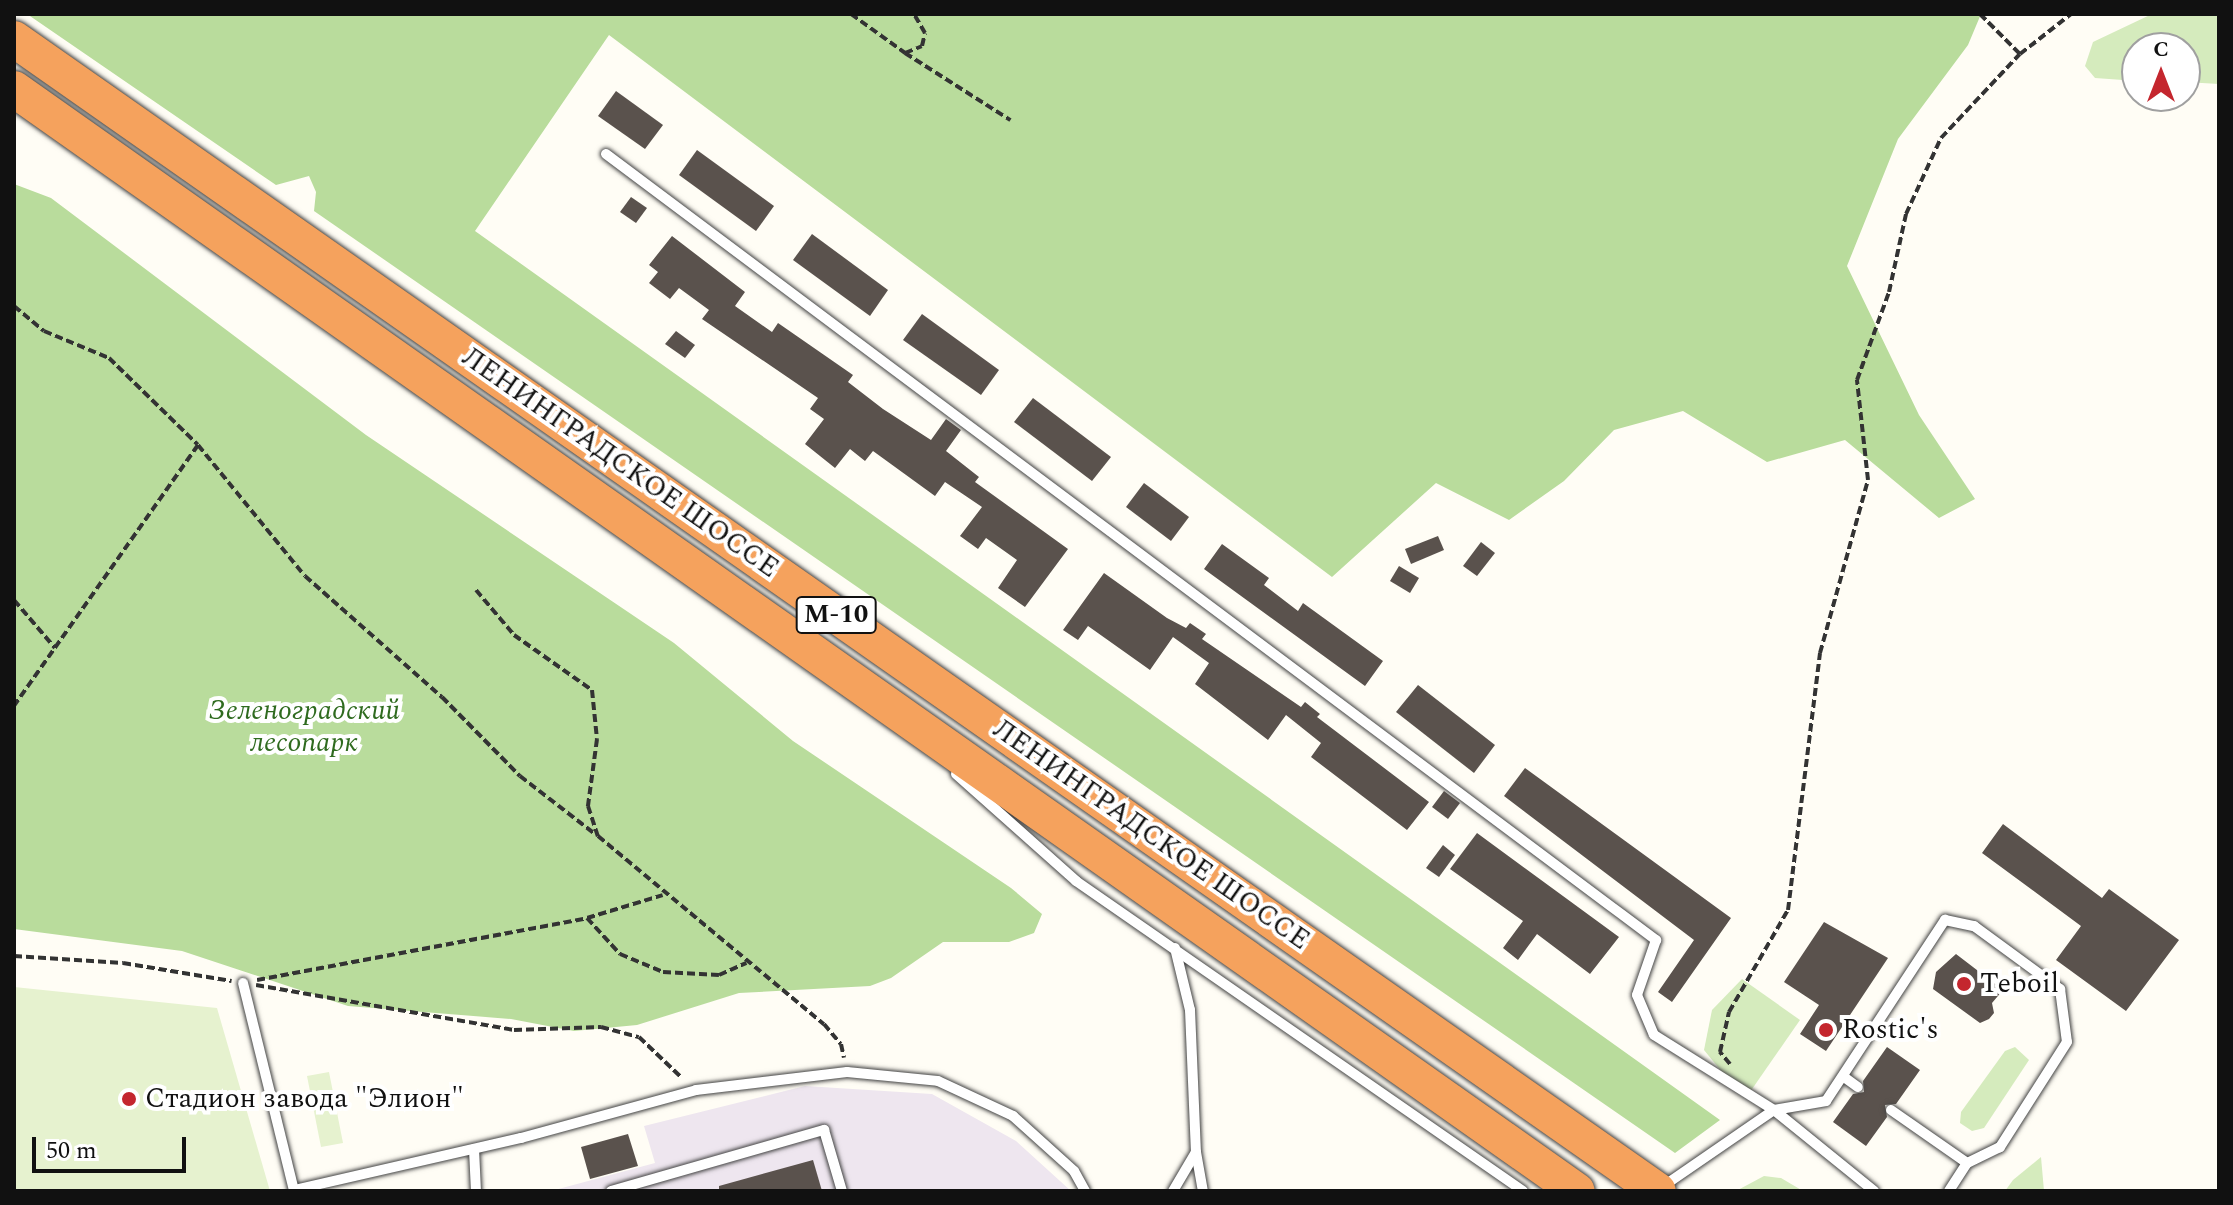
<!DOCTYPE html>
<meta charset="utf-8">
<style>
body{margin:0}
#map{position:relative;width:2233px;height:1205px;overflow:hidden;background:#fffdf5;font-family:Spectral,serif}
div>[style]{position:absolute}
.industrial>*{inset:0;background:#eee6ef}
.green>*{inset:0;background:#d5ebbd}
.forest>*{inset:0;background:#b9dc9c}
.pitch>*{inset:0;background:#e6f2cf}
.building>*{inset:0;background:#5a524d}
.path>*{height:4px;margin-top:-2px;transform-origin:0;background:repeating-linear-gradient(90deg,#333 0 8px,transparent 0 12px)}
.roads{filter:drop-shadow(0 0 2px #444) drop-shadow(0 0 2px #444)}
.lane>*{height:10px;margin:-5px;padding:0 5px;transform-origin:5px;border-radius:5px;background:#fff}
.highway>*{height:36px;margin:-18px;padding:0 18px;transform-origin:18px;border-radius:18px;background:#f5a25d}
.dots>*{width:22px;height:22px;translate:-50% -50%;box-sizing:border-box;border:4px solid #fff;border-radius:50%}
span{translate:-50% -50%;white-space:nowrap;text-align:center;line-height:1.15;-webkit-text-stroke:8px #fff;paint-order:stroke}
.shield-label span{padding:2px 6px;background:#fff;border:2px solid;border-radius:6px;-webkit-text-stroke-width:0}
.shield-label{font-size:26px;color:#111;font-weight:700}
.street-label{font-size:28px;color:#111}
.park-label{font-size:28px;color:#2f6b1f;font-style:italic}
.poi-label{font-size:28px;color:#111}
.left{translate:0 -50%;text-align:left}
.frame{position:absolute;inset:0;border:16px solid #111;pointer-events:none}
.north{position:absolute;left:2121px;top:32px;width:80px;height:80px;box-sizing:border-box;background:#fff;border:2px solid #a0a0a0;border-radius:50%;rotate:0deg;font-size:22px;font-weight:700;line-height:32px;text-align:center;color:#111}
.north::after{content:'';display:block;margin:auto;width:28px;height:36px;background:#c4262e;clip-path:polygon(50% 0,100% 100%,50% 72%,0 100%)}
.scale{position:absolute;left:32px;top:1137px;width:154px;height:36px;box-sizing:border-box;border:4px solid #111;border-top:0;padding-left:10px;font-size:24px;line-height:28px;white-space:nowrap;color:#111;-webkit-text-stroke:6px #fff;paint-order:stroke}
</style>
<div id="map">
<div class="industrial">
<div style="clip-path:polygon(805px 1086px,932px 1094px,1016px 1141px,1071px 1191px,551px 1191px,655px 1163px,644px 1126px)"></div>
</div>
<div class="green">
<div style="clip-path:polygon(2152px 14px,2219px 14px,2219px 84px,2185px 82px,2185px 48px,2137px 48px,2137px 81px,2095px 78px,2085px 66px,2093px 42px)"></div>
<div style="clip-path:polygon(1742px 979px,1800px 1020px,1750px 1092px,1726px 1077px,1704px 1050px,1712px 1010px)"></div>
<div style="clip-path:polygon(2015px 1047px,2029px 1060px,1984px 1128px,1972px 1131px,1960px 1123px,1961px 1112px,2005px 1051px)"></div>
<div style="clip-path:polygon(2041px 1157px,2044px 1191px,2005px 1191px,2013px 1180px)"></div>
<div style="clip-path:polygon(1764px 1176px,1781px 1178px,1803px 1191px,1736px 1191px)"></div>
</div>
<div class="forest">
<div style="clip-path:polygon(27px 14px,1981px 14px,1968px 45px,1898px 139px,1847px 266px,1919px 415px,1975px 499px,1939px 518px,1845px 440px,1767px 462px,1683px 411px,1614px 430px,1564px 481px,1509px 520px,1436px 483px,1332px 577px,609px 35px,475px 231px,1720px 1120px,1675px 1153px,314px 211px,316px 192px,309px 176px,276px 185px)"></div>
<div style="clip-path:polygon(14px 184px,51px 198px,366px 435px,674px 643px,793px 741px,1011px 888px,1042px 914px,1034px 933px,1009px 942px,943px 942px,891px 978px,870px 986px,739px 993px,637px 1025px,574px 1031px,511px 1019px,348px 1006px,182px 951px,14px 929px)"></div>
</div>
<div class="pitch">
<div style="clip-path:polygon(14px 987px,217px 1008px,270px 1191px,14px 1191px)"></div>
<div style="clip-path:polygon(329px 1072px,343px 1143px,321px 1147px,307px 1076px)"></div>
</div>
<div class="building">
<div style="clip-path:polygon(616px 91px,663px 125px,645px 149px,598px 116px)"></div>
<div style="clip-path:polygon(697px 150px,774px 206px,756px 231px,679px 175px)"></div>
<div style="clip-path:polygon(631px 197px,647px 208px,636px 223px,620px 212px)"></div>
<div style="clip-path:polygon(812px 234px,888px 290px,870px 316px,793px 260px)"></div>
<div style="clip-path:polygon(672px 236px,745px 292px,735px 306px,772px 332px,778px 323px,853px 375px,848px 382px,883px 409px,931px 440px,946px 419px,961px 430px,946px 451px,979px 477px,975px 482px,1068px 549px,1025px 607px,998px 588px,1017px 560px,986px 538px,978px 549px,960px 536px,982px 507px,945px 482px,935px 496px,873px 451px,865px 461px,850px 449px,835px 468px,805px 444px,824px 419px,810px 409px,818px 398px,702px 319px,709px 310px,679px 288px,670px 299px,649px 283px,658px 272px,649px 265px)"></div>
<div style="clip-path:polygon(922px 314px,999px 370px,981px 395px,903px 340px)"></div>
<div style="clip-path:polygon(676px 331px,695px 345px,685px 358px,665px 344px)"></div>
<div style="clip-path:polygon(1033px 398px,1111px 457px,1092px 481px,1014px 422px)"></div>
<div style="clip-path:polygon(1144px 483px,1189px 517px,1171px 541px,1126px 507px)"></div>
<div style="clip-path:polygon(1438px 536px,1444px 550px,1411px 564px,1405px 549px)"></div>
<div style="clip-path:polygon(1481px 542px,1495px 553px,1477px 576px,1463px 566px)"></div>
<div style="clip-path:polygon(1222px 544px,1269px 578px,1264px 585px,1298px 611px,1303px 603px,1383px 661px,1365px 686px,1204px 569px)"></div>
<div style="clip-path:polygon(1399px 566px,1419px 578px,1410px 593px,1390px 581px)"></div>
<div style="clip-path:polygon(1104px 573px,1167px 618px,1186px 628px,1190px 623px,1206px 634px,1202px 639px,1301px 707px,1305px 702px,1320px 714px,1317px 717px,1429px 802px,1407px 830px,1311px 757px,1321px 743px,1286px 715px,1268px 740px,1195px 684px,1209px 663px,1173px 637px,1150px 670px,1088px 626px,1078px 640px,1063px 630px)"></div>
<div style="clip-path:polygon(1418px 685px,1495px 745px,1474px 773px,1396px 712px)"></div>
<div style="clip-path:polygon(1525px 768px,1731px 918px,1672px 1002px,1658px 992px,1694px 940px,1504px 796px)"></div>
<div style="clip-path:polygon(1444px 791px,1460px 803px,1448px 819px,1432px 807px)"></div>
<div style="clip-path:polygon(2003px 824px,2102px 898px,2109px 889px,2179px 940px,2126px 1011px,2056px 960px,2081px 926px,1982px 853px)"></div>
<div style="clip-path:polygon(1477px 833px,1619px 937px,1590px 974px,1537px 934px,1518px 960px,1503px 948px,1523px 921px,1450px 869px)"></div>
<div style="clip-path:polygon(1443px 845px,1455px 855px,1439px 877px,1426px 868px)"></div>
<div style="clip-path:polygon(1824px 922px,1888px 958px,1826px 1051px,1800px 1034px,1819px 1005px,1784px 982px)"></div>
<div style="clip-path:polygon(1956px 954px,2003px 990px,1992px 1003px,1994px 1013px,1989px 1019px,1980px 1023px,1933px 989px,1936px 972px)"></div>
<div style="clip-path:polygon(1887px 1047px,1920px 1070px,1896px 1104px,1885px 1105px,1887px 1117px,1866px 1146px,1833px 1122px,1853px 1094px,1864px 1092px,1863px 1081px)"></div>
<div style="clip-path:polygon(628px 1134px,638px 1166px,590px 1179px,581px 1147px)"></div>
<div style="clip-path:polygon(813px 1160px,822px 1191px,719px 1191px,719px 1186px)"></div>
</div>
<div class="path">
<div style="left:851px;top:14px;width:67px;rotate:35.8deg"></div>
<div style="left:905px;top:53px;width:18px;rotate:-22deg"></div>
<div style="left:922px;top:46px;width:13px;rotate:-77deg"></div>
<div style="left:925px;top:33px;width:22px;rotate:-120deg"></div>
<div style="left:1980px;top:14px;width:57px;rotate:45deg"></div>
<div style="left:905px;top:53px;width:125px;rotate:32.5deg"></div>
<div style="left:14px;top:306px;width:39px;rotate:40deg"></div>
<div style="left:44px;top:331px;width:70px;rotate:22.6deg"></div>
<div style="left:109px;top:358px;width:124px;rotate:44.3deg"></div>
<div style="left:198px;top:445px;width:319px;rotate:125.2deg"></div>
<div style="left:198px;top:445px;width:169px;rotate:50.8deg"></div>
<div style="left:305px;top:576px;width:183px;rotate:41.5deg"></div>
<div style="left:442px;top:697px;width:111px;rotate:45.4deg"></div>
<div style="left:520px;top:776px;width:95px;rotate:37.7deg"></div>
<div style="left:476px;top:590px;width:59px;rotate:49.8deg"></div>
<div style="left:514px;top:635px;width:95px;rotate:35.2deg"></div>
<div style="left:592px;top:690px;width:49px;rotate:84.2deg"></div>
<div style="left:597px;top:739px;width:68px;rotate:97.7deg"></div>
<div style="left:588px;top:806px;width:32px;rotate:72deg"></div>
<div style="left:598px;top:836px;width:294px;rotate:39.8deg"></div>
<div style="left:824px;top:1024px;width:26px;rotate:50deg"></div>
<div style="left:841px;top:1044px;width:14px;rotate:78deg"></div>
<div style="left:14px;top:600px;width:63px;rotate:49.5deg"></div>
<div style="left:587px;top:918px;width:49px;rotate:47.5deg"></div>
<div style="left:620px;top:954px;width:47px;rotate:22.7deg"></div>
<div style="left:663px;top:972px;width:56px;rotate:3.1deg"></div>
<div style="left:719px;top:975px;width:30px;rotate:-24deg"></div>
<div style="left:14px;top:956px;width:109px;rotate:3.7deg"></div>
<div style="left:123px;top:963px;width:110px;rotate:9.4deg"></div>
<div style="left:257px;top:980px;width:336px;rotate:-10.6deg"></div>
<div style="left:587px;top:918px;width:79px;rotate:-16.8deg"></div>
<div style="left:256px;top:985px;width:262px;rotate:9.9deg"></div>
<div style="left:514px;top:1030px;width:87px;rotate:-2deg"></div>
<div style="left:601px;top:1027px;width:39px;rotate:15deg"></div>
<div style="left:639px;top:1037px;width:59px;rotate:43.6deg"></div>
<div style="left:1730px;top:1064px;width:16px;rotate:-130deg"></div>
<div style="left:1720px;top:1052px;width:41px;rotate:-77.3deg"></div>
<div style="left:1729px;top:1012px;width:118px;rotate:-60deg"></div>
<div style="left:1788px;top:910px;width:259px;rotate:-82.9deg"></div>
<div style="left:1820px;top:653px;width:180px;rotate:-74.5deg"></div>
<div style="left:1868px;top:480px;width:101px;rotate:-96.3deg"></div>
<div style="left:1857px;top:380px;width:94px;rotate:-70deg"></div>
<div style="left:1889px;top:292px;width:80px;rotate:-77.7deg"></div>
<div style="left:1906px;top:214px;width:84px;rotate:-65.3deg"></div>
<div style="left:1941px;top:138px;width:115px;rotate:-46.8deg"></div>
<div style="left:2020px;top:54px;width:65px;rotate:-38.1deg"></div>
</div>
<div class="roads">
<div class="lane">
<div style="left:606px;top:154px;width:1312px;rotate:36.82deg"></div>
<div style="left:1656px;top:940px;width:58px;rotate:109.1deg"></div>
<div style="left:1637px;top:995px;width:43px;rotate:67deg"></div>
<div style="left:1654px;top:1035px;width:142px;rotate:32deg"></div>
<div style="left:1774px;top:1110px;width:129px;rotate:39deg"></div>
<div style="left:956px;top:774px;width:161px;rotate:41.7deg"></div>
<div style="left:1076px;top:881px;width:544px;rotate:34.74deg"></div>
<div style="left:1175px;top:948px;width:64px;rotate:76.4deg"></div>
<div style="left:1190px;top:1010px;width:142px;rotate:87.6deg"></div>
<div style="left:1196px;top:1152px;width:40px;rotate:80deg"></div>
<div style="left:243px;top:983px;width:214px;rotate:76.2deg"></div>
<div style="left:1844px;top:1077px;width:17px;rotate:36deg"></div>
<div style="left:1891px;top:1110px;width:93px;rotate:34.9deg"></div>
<div style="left:474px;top:1149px;width:42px;rotate:87.3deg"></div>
<div style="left:1662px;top:1187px;width:136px;rotate:-34.5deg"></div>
<div style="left:1774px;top:1110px;width:53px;rotate:-9.8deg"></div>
<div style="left:1826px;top:1101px;width:217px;rotate:-56.7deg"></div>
<div style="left:1945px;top:920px;width:30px;rotate:12deg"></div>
<div style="left:1974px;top:926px;width:107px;rotate:36.2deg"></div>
<div style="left:2060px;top:989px;width:53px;rotate:82.5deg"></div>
<div style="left:2067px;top:1042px;width:125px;rotate:122.5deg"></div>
<div style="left:2000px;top:1147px;width:37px;rotate:154deg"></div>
<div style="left:1967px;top:1163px;width:33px;rotate:123deg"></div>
<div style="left:294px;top:1190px;width:233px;rotate:-12.9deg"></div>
<div style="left:521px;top:1138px;width:181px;rotate:-15.3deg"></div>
<div style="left:696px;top:1090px;width:152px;rotate:-6.8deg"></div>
<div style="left:847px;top:1072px;width:91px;rotate:5.6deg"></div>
<div style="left:938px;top:1081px;width:83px;rotate:25deg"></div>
<div style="left:1013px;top:1116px;width:82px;rotate:42deg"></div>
<div style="left:1074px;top:1171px;width:23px;rotate:61deg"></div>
<div style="left:611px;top:1191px;width:222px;rotate:-16deg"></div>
<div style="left:824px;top:1130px;width:64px;rotate:73.6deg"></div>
<div style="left:1173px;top:1191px;width:45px;rotate:-59.5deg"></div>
</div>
<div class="highway">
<div style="left:14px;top:39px;width:2007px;rotate:35.02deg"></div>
<div style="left:14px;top:89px;width:1912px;rotate:35.19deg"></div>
</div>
</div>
<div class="dots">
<div style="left:1964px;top:984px;background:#c4262e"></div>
<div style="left:1826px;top:1030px;background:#c4262e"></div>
<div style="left:129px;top:1099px;background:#c4262e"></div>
</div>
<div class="shield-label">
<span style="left:836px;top:615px">М-10</span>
</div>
<div class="street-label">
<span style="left:620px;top:463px;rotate:35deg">ЛЕНИНГРАДСКОЕ ШОССЕ</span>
<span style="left:1151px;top:835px;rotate:35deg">ЛЕНИНГРАДСКОЕ ШОССЕ</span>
</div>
<div class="park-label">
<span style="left:304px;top:727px">Зеленоградский<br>лесопарк</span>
</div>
<div class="poi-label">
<span class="left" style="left:1980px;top:984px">Teboil</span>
<span class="left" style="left:1842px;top:1030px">Rostic's</span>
<span class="left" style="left:145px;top:1099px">Стадион завода "Элион"</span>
</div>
<div class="frame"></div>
<div class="north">С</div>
<div class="scale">50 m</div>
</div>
